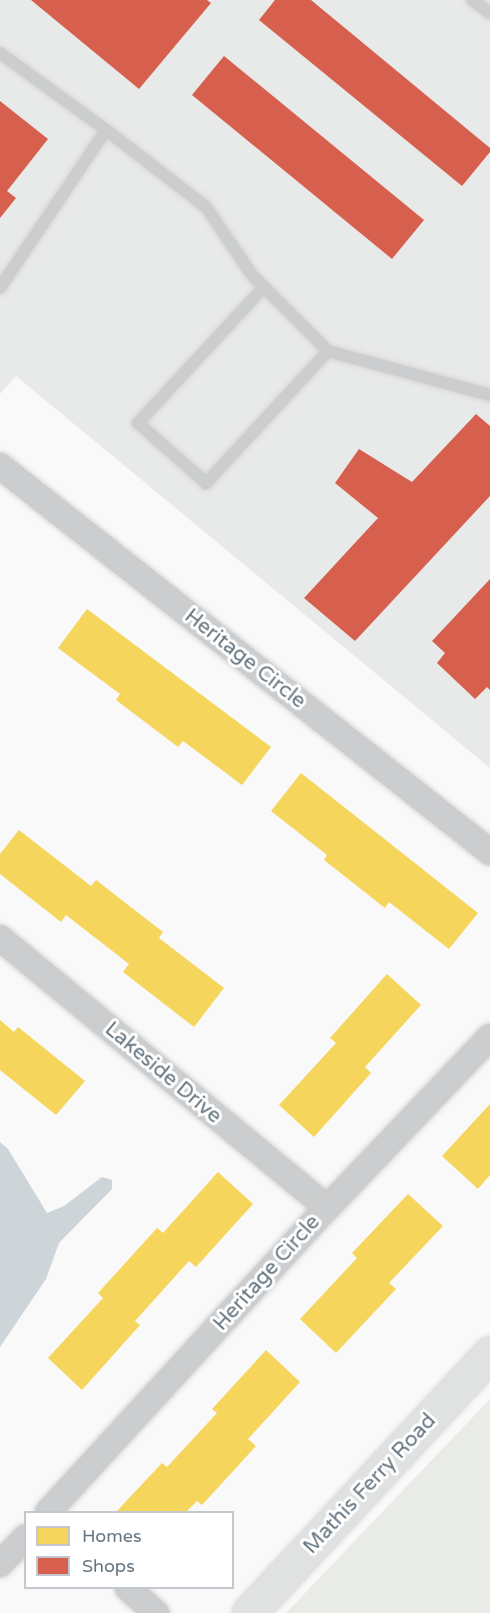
<!DOCTYPE html>
<style>
body{margin:0}
#map{position:relative;width:490px;height:1613px;overflow:hidden;background:#f9f9f9;font-family:"Varela Round",sans-serif}
div>[style]{position:absolute}
.built>*{inset:0;background:#e8e9e9}
.green>*{inset:0;background:#e8ebe6}
.water>*{inset:0;background:#ced5d8}
.homes>*{inset:0;background:#f6d55c}
.shops>*{inset:0;background:#d6604d}
.roads{filter:drop-shadow(0 0 2px #d5d6d7) drop-shadow(0 0 2px #d5d6d7)}
.service>*{height:12px;margin:-6px;padding:0 6px;transform-origin:6px;border-radius:6px;background:#cccdce}
.minor>*{height:26px;margin:-13px;padding:0 13px;transform-origin:13px;border-radius:13px;background:#cccdce}
.secondary>*{height:33px;margin:-16.5px;padding:0 16.5px;transform-origin:16.5px;border-radius:16.5px;background:#e0e1e1}
span{translate:-50% -50%;white-space:nowrap;text-align:center;line-height:1.15;-webkit-text-stroke:6px #fff;paint-order:stroke}
.street-label{font-size:21px;color:#667681}
.legend{position:absolute;left:24px;top:1511px;width:210px;height:78px;box-sizing:border-box;background:#fff;border:2px solid #c2c8cd;margin:0;padding:8px 10px;list-style:none;font-size:18px;color:#667681}
.legend li{display:flex;align-items:center;gap:12px;height:30px}
.legend b{width:30px;border:2px solid #c2c8cd}
</style>
<div id="map">
<div class="built">
<div style="clip-path:polygon(0 0,490px 0,490px 768px,16px 376px,0 394px)"></div>
</div>
<div class="green">
<div style="clip-path:polygon(490px 1399px,490px 1613px,286px 1613px)"></div>
</div>
<div class="water">
<div style="clip-path:polygon(0 1142px,8px 1149px,47px 1213px,64px 1206px,102px 1177px,112px 1180px,112px 1189px,59px 1243px,46px 1279px,0 1347px)"></div>
</div>
<div class="homes">
<div style="clip-path:polygon(87px 609px,271px 747px,242px 785px,183px 741px,178px 747px,116px 700px,120px 694px,58px 648px)"></div>
<div style="clip-path:polygon(301px 773px,478px 913px,449px 949px,389px 902px,385px 908px,324px 860px,327px 855px,271px 811px)"></div>
<div style="clip-path:polygon(19px 830px,91px 886px,96px 880px,163px 932px,159px 938px,224px 988px,194px 1027px,123px 972px,129px 964px,66px 915px,61px 922px,0 874px,0 854px)"></div>
<div style="clip-path:polygon(387px 974px,421px 1005px,365px 1067px,371px 1073px,314px 1137px,279px 1105px,336px 1043px,330px 1038px)"></div>
<div style="clip-path:polygon(0 1020px,14px 1032px,18px 1027px,85px 1081px,56px 1115px,0 1070px)"></div>
<div style="clip-path:polygon(490px 1104px,490px 1175px,478px 1189px,442px 1156px)"></div>
<div style="clip-path:polygon(218px 1172px,253px 1204px,196px 1267px,189px 1261px,135px 1321px,140px 1325px,82px 1390px,48px 1358px,103px 1298px,98px 1293px,157px 1228px,163px 1233px)"></div>
<div style="clip-path:polygon(408px 1194px,443px 1226px,389px 1283px,396px 1289px,336px 1353px,300px 1319px,357px 1258px,352px 1253px)"></div>
<div style="clip-path:polygon(266px 1350px,300px 1382px,248px 1439px,256px 1446px,202px 1505px,197px 1501px,186px 1512px,116px 1512px,162px 1463px,167px 1467px,217px 1413px,212px 1409px)"></div>
</div>
<div class="shops">
<div style="clip-path:polygon(31px 0,207px 0,211px 3px,139px 89px)"></div>
<div style="clip-path:polygon(275px 0,311px 0,490px 148px,490px 152px,462px 186px,259px 20px)"></div>
<div style="clip-path:polygon(224px 56px,424px 220px,392px 259px,192px 95px)"></div>
<div style="clip-path:polygon(0 101px,48px 139px,7px 191px,16px 198px,0 218px)"></div>
<div style="clip-path:polygon(476px 414px,490px 426px,490px 496px,355px 641px,304px 598px,378px 518px,335px 483px,359px 449px,412px 482px)"></div>
<div style="clip-path:polygon(490px 579px,490px 690px,487px 687px,475px 699px,437px 663px,445px 653px,432px 641px)"></div>
</div>
<div class="roads">
<div class="service">
<div style="left:472px;top:0;width:22px;rotate:36deg"></div>
<div style="left:0;top:53px;width:131px;rotate:36deg"></div>
<div style="left:106px;top:130px;width:190px;rotate:123.9deg"></div>
<div style="left:106px;top:130px;width:126px;rotate:37.6deg"></div>
<div style="left:206px;top:207px;width:82px;rotate:55.9deg"></div>
<div style="left:252px;top:275px;width:107px;rotate:45deg"></div>
<div style="left:328px;top:351px;width:180px;rotate:132.7deg"></div>
<div style="left:206px;top:483px;width:91px;rotate:-138.6deg"></div>
<div style="left:138px;top:423px;width:185px;rotate:-47.2deg"></div>
<div style="left:328px;top:351px;width:168px;rotate:15.2deg"></div>
</div>
<div class="minor">
<div style="left:0;top:466px;width:624px;rotate:38.23deg"></div>
<div style="left:0;top:938px;width:424px;rotate:39.5deg"></div>
<div style="left:48px;top:1512px;width:413px;rotate:-47.5deg"></div>
<div style="left:327px;top:1208px;width:236px;rotate:-46.4deg"></div>
<div style="left:0;top:1564px;width:37px;rotate:-46deg"></div>
<div style="left:128px;top:1588px;width:38px;rotate:42deg"></div>
</div>
<div class="secondary">
<div style="left:249px;top:1613px;width:354px;rotate:-47.1deg"></div>
</div>
</div>
<div class="street-label">
<span style="left:245px;top:659px;rotate:38deg">Heritage Circle</span>
<span style="left:163px;top:1073px;rotate:40deg">Lakeside Drive</span>
<span style="left:267px;top:1273px;rotate:-48deg">Heritage Circle</span>
<span style="left:370px;top:1484px;rotate:-47deg">Mathis Ferry Road</span>
</div>
<ul class="legend">
<li><b style="height:16px;background:#f6d55c"></b>Homes</li>
<li><b style="height:16px;background:#d6604d"></b>Shops</li>
</ul>
</div>
